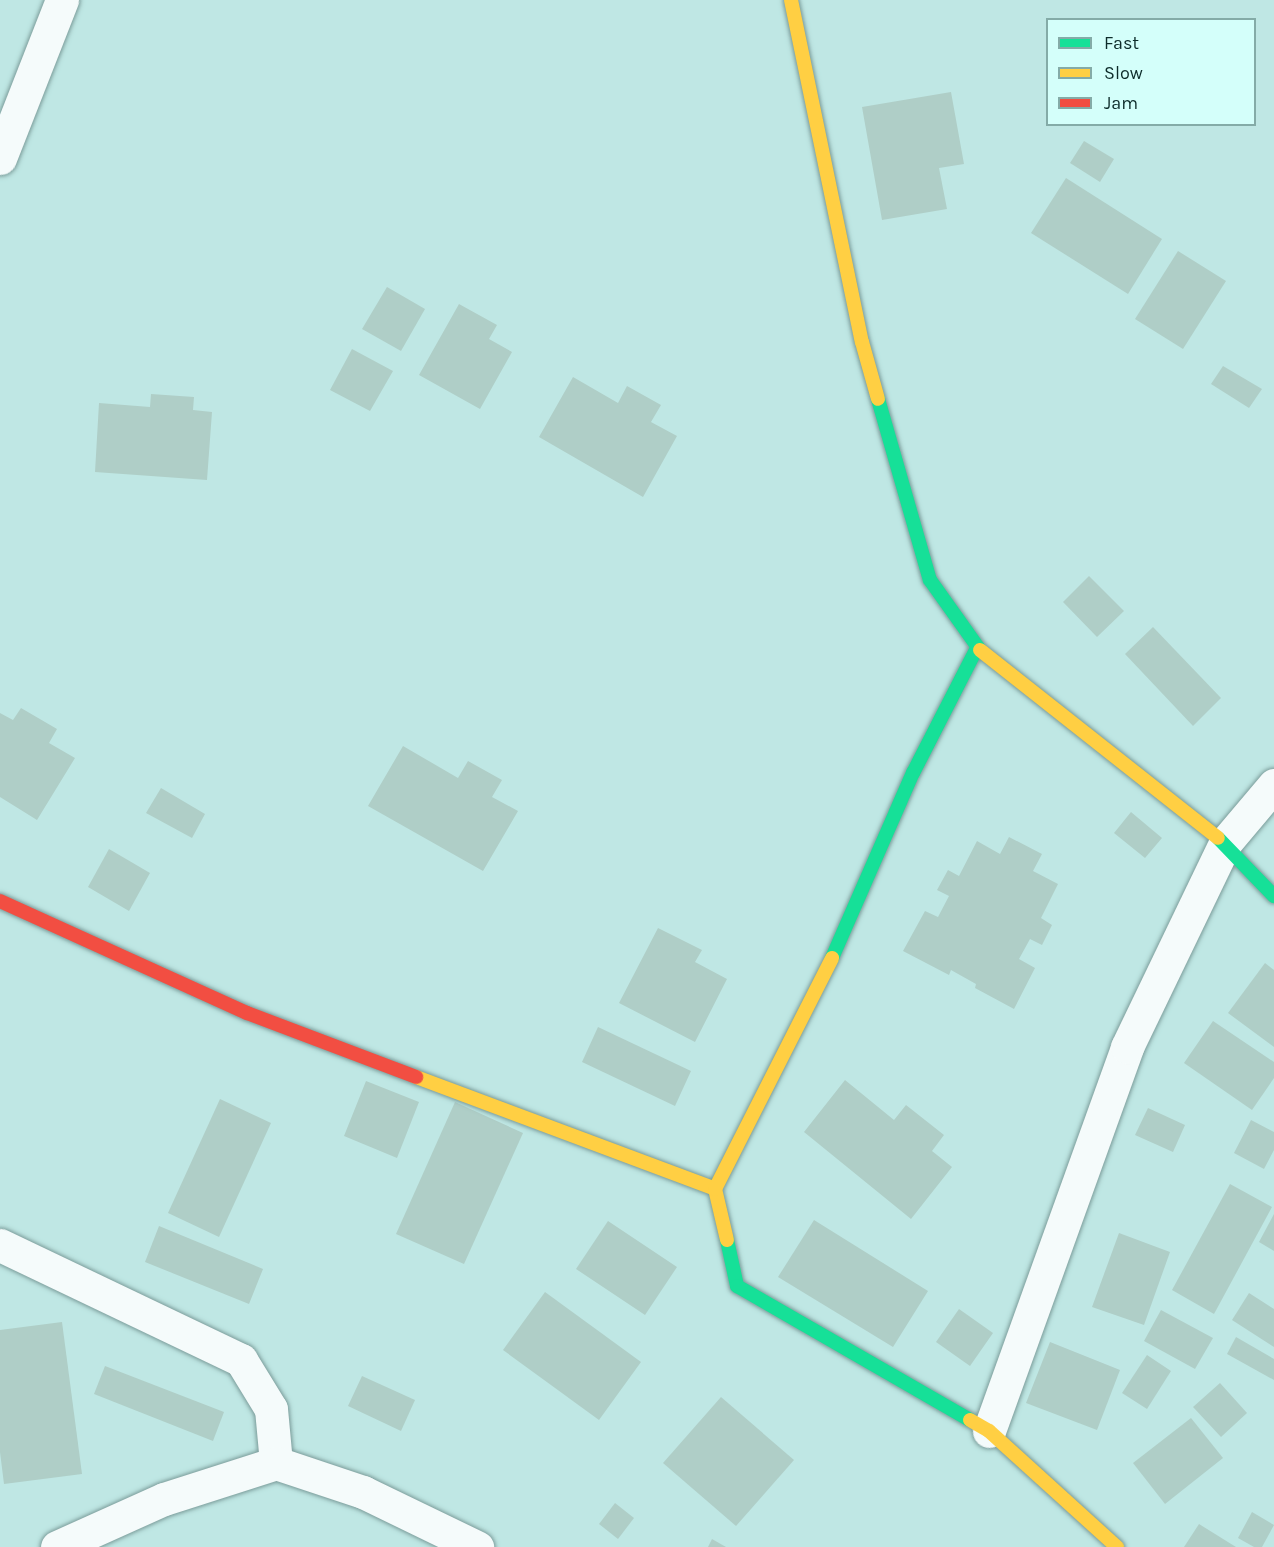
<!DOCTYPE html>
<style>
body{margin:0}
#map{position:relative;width:1274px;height:1547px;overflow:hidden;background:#bfe7e4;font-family:Karla,sans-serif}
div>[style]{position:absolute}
.building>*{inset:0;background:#afcec7}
.roads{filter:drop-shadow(0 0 2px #7b9c9a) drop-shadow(0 0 2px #7b9c9a)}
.street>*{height:33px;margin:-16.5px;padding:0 16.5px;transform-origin:16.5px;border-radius:16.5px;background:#f5fbfb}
.fast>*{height:14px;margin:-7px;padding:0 7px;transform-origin:7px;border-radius:7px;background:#16e098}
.slow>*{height:14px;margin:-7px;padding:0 7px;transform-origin:7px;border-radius:7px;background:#ffcf43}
.jam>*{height:14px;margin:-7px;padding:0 7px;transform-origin:7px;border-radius:7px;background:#f24e42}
span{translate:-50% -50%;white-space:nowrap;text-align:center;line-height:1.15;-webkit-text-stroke:6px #d4fffa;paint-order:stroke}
.legend{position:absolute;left:1046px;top:18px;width:210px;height:108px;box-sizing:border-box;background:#d4fffa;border:2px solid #84aba7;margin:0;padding:8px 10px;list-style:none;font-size:18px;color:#0d2c2a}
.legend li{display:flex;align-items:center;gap:12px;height:30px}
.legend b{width:30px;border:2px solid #84aba7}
</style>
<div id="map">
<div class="building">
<div style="clip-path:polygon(951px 92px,964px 164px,939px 168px,947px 209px,882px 220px,862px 107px)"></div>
<div style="clip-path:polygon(1084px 141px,1114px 159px,1100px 182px,1070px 163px)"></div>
<div style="clip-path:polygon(1066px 178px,1162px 239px,1128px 294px,1031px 233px)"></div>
<div style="clip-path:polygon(1178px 251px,1226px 281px,1183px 349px,1135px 319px)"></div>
<div style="clip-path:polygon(387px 287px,425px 309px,401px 351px,362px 329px)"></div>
<div style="clip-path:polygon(459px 304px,497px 325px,489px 339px,512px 352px,480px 409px,419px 375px)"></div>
<div style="clip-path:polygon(352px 349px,393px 371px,370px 411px,330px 390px)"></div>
<div style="clip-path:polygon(1223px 366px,1262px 389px,1249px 408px,1211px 384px)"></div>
<div style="clip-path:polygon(573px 377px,618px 403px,627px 386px,661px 405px,651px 422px,677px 436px,643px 497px,539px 437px)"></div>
<div style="clip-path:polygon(151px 394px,194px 397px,193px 410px,212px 412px,207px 480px,95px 472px,99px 403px,150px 407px)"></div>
<div style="clip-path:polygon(1089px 576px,1124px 611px,1097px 637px,1063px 602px)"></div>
<div style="clip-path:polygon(1153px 627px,1221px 698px,1193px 726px,1125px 654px)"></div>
<div style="clip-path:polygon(21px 708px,57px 729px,49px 743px,75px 758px,37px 820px,0 797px,0 713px,13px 720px)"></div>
<div style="clip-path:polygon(403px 746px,458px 778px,468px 761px,502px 780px,492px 797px,518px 811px,483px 871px,368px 806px)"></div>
<div style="clip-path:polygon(161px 788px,205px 814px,192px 838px,146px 813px)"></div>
<div style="clip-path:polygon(1131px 812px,1162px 838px,1145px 858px,1114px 833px)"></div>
<div style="clip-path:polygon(1009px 837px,1042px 854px,1033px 871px,1058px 884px,1041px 918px,1052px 925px,1042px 945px,1030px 939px,1019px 959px,1035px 968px,1014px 1009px,975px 988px,976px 984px,951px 970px,949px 975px,903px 951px,925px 911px,938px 917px,949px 896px,937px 890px,948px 870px,959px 876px,977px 841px,1000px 854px)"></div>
<div style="clip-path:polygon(109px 849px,150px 873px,129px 911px,88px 887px)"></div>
<div style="clip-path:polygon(658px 928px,702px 950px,695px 962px,727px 979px,695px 1042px,619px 1003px)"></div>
<div style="clip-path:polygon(1265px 963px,1274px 970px,1274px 1047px,1228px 1013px)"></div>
<div style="clip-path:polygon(1213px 1021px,1274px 1062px,1274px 1078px,1252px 1110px,1184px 1063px)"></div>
<div style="clip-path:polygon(598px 1027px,691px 1071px,675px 1106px,582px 1062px)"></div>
<div style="clip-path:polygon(845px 1080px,894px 1120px,906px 1105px,944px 1135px,932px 1151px,952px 1167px,911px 1219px,804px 1132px)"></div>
<div style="clip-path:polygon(366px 1081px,419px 1102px,397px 1158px,344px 1136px)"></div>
<div style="clip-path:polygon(220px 1099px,271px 1123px,219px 1237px,168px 1213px)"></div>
<div style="clip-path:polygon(455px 1102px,523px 1133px,464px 1264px,396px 1234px)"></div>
<div style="clip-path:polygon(1148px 1108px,1185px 1125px,1173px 1152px,1135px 1135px)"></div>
<div style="clip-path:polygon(1251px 1120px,1274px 1132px,1274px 1150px,1264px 1169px,1234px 1153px)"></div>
<div style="clip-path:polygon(1230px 1184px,1272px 1207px,1214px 1314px,1172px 1290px)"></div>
<div style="clip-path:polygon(1274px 1214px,1274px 1251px,1259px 1242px)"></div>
<div style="clip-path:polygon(814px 1220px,928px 1291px,893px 1347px,778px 1277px)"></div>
<div style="clip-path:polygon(608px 1221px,677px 1267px,645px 1315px,576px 1269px)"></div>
<div style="clip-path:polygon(159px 1226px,263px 1269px,249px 1304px,145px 1262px)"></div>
<div style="clip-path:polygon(1119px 1233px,1170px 1252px,1144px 1325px,1092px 1307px)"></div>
<div style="clip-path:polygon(545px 1292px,641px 1362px,599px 1420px,503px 1350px)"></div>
<div style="clip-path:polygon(1249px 1293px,1274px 1309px,1274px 1347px,1232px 1320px)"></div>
<div style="clip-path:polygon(959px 1309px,993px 1333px,970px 1366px,936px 1342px)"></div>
<div style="clip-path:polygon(1161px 1310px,1213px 1338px,1195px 1369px,1144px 1341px)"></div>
<div style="clip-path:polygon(62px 1322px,82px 1474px,4px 1484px,0 1452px,0 1330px)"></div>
<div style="clip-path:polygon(1236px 1337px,1274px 1359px,1274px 1380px,1227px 1354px)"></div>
<div style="clip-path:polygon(1050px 1342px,1120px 1370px,1097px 1430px,1026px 1403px)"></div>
<div style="clip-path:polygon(1147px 1355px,1171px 1371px,1147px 1409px,1122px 1393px)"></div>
<div style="clip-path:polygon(105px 1366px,224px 1412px,213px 1441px,94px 1394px)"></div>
<div style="clip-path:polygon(362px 1376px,415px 1400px,401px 1431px,348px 1406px)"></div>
<div style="clip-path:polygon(1220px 1383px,1247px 1413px,1221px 1437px,1193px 1407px)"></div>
<div style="clip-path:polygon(721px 1397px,794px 1460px,736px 1526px,663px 1463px)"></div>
<div style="clip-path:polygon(1191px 1418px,1223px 1458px,1165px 1504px,1133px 1463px)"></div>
<div style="clip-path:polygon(615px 1503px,634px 1518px,618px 1539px,599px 1524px)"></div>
<div style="clip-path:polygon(1252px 1512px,1274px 1525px,1262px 1547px,1254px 1547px,1238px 1538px)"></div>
<div style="clip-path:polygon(1199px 1524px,1236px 1547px,1184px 1547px)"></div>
<div style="clip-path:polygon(712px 1539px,726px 1547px,708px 1547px)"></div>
</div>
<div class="roads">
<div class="street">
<div style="left:0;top:158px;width:170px;rotate:-68.6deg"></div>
<div style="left:0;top:1245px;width:267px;rotate:25.5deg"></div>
<div style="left:241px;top:1360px;width:57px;rotate:58.5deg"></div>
<div style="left:271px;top:1409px;width:54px;rotate:84.7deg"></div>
<div style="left:989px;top:1431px;width:408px;rotate:-70.2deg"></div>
<div style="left:1127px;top:1047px;width:226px;rotate:-64.3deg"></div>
<div style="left:1225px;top:843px;width:76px;rotate:-49.8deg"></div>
<div style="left:57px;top:1547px;width:117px;rotate:-24.2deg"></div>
<div style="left:164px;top:1499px;width:118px;rotate:-17.8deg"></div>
<div style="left:276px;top:1463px;width:92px;rotate:18.4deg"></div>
<div style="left:363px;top:1492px;width:127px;rotate:25.8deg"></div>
</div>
<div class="fast">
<div style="left:878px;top:399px;width:188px;rotate:74deg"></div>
<div style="left:930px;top:580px;width:86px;rotate:54.5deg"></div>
<div style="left:1218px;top:838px;width:81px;rotate:46deg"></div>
<div style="left:832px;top:958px;width:202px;rotate:-66.4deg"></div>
<div style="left:913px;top:773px;width:140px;rotate:-62.9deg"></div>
<div style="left:727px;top:1240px;width:47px;rotate:77.7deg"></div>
<div style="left:737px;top:1286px;width:269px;rotate:29.9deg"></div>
</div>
<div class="slow">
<div style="left:791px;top:0;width:349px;rotate:78.3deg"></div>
<div style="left:862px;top:342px;width:59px;rotate:74.3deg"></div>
<div style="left:980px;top:650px;width:303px;rotate:38.3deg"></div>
<div style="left:416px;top:1077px;width:319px;rotate:20.5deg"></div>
<div style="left:727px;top:1240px;width:52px;rotate:-103.2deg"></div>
<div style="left:715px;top:1189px;width:259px;rotate:-63.1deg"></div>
<div style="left:970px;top:1420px;width:22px;rotate:30deg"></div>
<div style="left:989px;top:1431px;width:173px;rotate:42.2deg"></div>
</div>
<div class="jam">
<div style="left:0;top:901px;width:271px;rotate:24.4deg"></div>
<div style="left:247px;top:1013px;width:181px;rotate:20.7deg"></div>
</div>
</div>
<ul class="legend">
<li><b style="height:8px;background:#16e098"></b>Fast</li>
<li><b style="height:8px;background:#ffcf43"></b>Slow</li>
<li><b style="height:8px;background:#f24e42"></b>Jam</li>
</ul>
</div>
